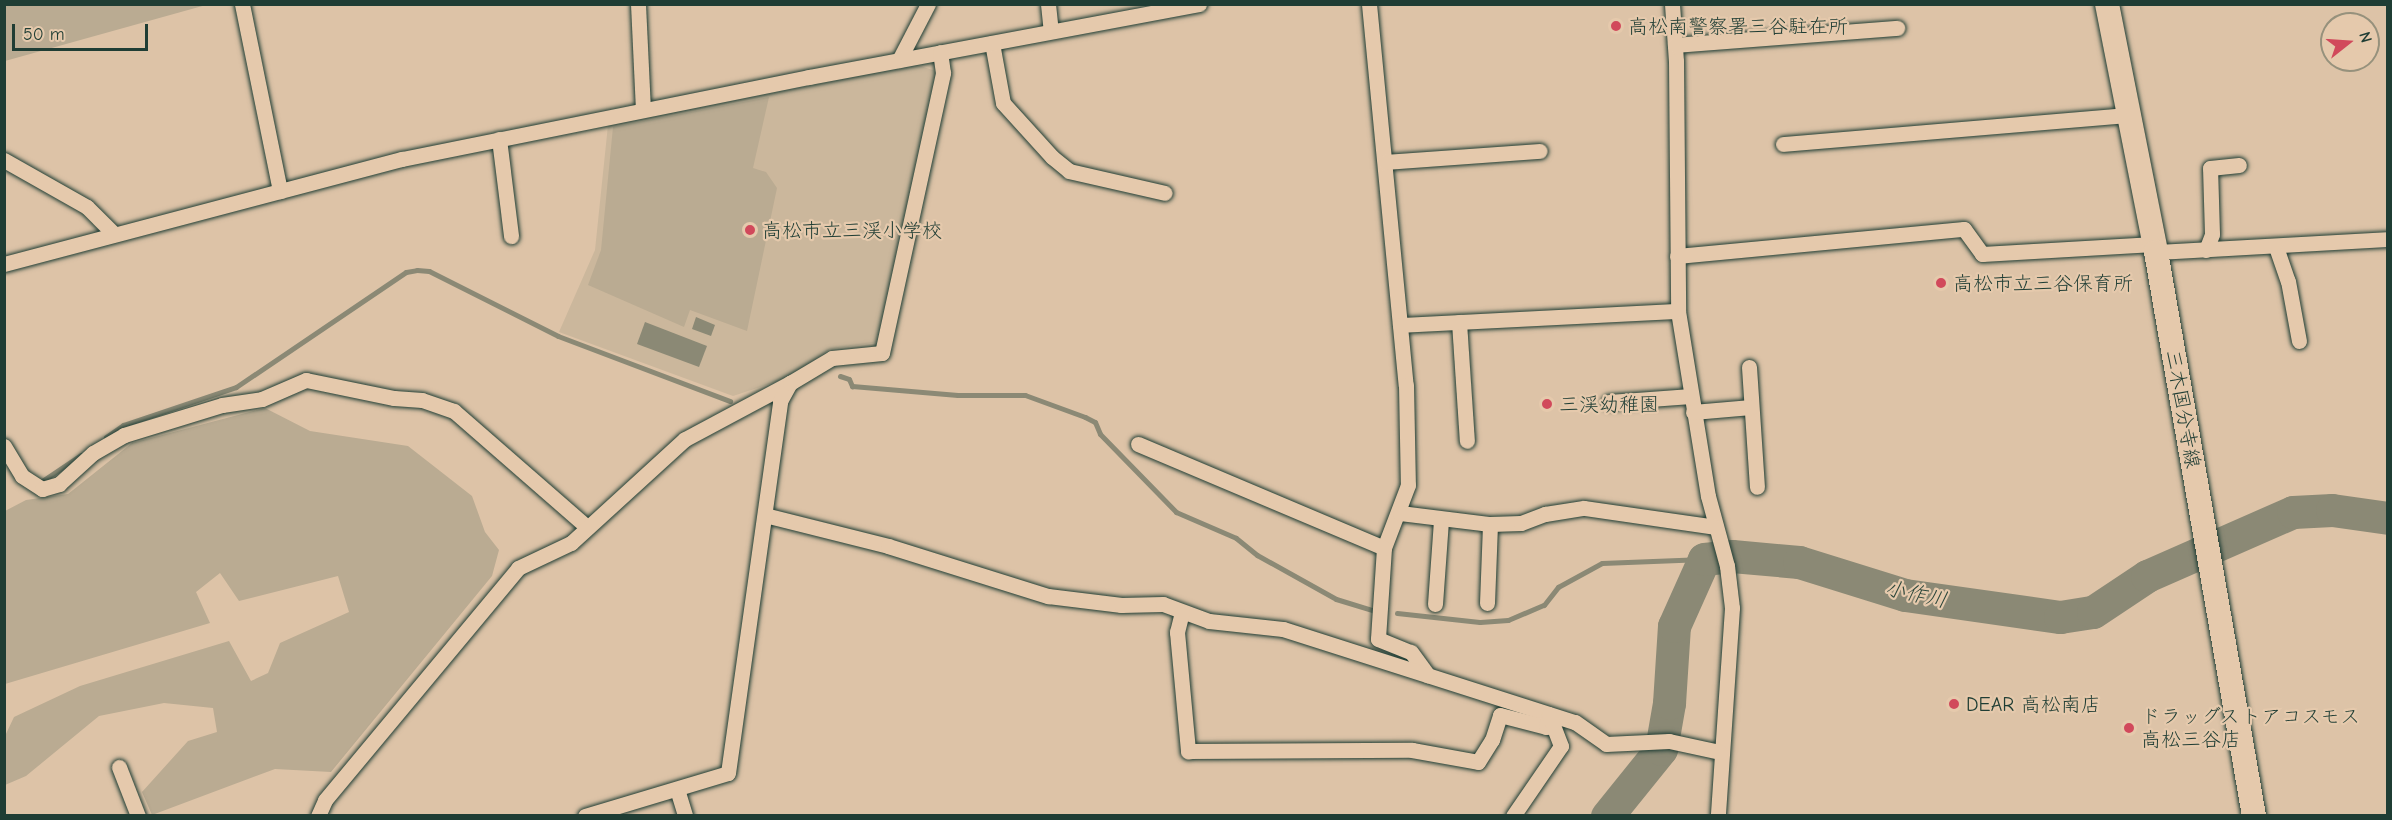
<!DOCTYPE html>
<meta charset="utf-8">
<style>
body{margin:0}
#map{position:relative;width:2392px;height:820px;overflow:hidden;background:#ddc3a7;font-family:"Comic Neue","Klee One",sans-serif}
div>[style]{position:absolute}
.built>*{inset:0;background:#cbb79c}
.green>*{inset:0;background:#baab92}
.water>*{inset:0;background:#8b8975}
.stream>*{height:5px;margin:-2.5px;padding:0 2.5px;transform-origin:2.5px;border-radius:2.5px;background:#8b8975}
.river>*{height:33px;margin:-16.5px;padding:0 16.5px;transform-origin:16.5px;border-radius:16.5px;background:#8b8975}
.roads{filter:drop-shadow(0 0 2px #1f3d34) drop-shadow(0 0 2px #1f3d34)}
.minor>*{height:15px;margin:-7.5px;padding:0 7.5px;transform-origin:7.5px;border-radius:7.5px;background:#e5c9ac}
.primary>*{height:24px;margin:-12px;padding:0 12px;transform-origin:12px;border-radius:12px;background:#e5c9ac}
.dots>*{width:16px;height:16px;translate:-50% -50%;box-sizing:border-box;border:3px solid #e5c9ac;border-radius:50%}
span{translate:-50% -50%;white-space:nowrap;text-align:center;line-height:1.15;-webkit-text-stroke:4.5px #e5c9ac;paint-order:stroke}
.poi-label{font-size:20px;color:#1f3d34}
.left{translate:0 -50%;text-align:left}
.street-label{font-size:20px;color:#1f3d34}
.water-label{font-size:21px;color:#2a453a;font-style:italic}
.frame{position:absolute;inset:0;border:6px solid #1f3d34;pointer-events:none}
.north{position:absolute;left:2320px;top:12px;width:60px;height:60px;box-sizing:border-box;background:#e5c9ac;border:2px solid #96917c;border-radius:50%;rotate:73deg;font-size:16px;font-weight:700;line-height:24px;text-align:center;color:#1f3d34}
.north::after{content:'';display:block;margin:auto;width:21px;height:27px;background:#d1495b;clip-path:polygon(50% 0,100% 100%,50% 72%,0 100%)}
.scale{position:absolute;left:12px;top:24px;width:136px;height:27px;box-sizing:border-box;border:3px solid #1f3d34;border-top:0;padding-left:8px;font-size:18px;line-height:21px;white-space:nowrap;color:#1f3d34;-webkit-text-stroke:4px #e5c9ac;paint-order:stroke}
</style>
<div id="map">
<div class="built">
<div style="clip-path:polygon(917px 65px,939px 72px,879px 342px,830px 349px,790px 377px,733px 396px,559px 332px,595px 250px,608px 125px)"></div>
</div>
<div class="green">
<div style="clip-path:polygon(5px 4px,206px 4px,206px 5px,5px 61px)"></div>
<div style="clip-path:polygon(769px 97px,753px 168px,766px 172px,777px 188px,747px 331px,690px 310px,684px 327px,588px 285px,601px 250px,613px 127px)"></div>
<div style="clip-path:polygon(265px 408px,310px 431px,408px 446px,472px 496px,485px 532px,499px 550px,492px 576px,331px 772px,275px 769px,152px 815px,142px 792px,188px 741px,217px 732px,213px 708px,164px 703px,99px 716px,26px 776px,5px 785px,5px 736px,14px 717px,80px 686px,229px 641px,251px 681px,268px 673px,280px 643px,349px 612px,338px 576px,239px 601px,220px 573px,196px 592px,210px 623px,5px 684px,5px 511px,26px 500px,68px 494px,132px 443px)"></div>
</div>
<div class="water">
<div style="clip-path:polygon(696px 317px,715px 325px,711px 336px,692px 329px)"></div>
<div style="clip-path:polygon(645px 322px,707px 346px,699px 367px,637px 344px)"></div>
</div>
<div class="stream">
<div style="left:840px;top:376px;width:9px;rotate:18deg"></div>
<div style="left:849px;top:379px;width:8px;rotate:67deg"></div>
<div style="left:852px;top:386px;width:106px;rotate:4.9deg"></div>
<div style="left:958px;top:395px;width:67px"></div>
<div style="left:1025px;top:395px;width:64px;rotate:20.1deg"></div>
<div style="left:1085px;top:417px;width:11px;rotate:27deg"></div>
<div style="left:1095px;top:422px;width:13px;rotate:67deg"></div>
<div style="left:1100px;top:434px;width:109px;rotate:45.7deg"></div>
<div style="left:1176px;top:512px;width:65px;rotate:23.4deg"></div>
<div style="left:1236px;top:538px;width:27px;rotate:39deg"></div>
<div style="left:1257px;top:555px;width:90px;rotate:29.1deg"></div>
<div style="left:1336px;top:599px;width:38px;rotate:17deg"></div>
<div style="left:106px;top:437px;width:21px;rotate:-35deg"></div>
<div style="left:123px;top:425px;width:119px;rotate:-18.6deg"></div>
<div style="left:236px;top:387px;width:205px;rotate:-34.1deg"></div>
<div style="left:406px;top:272px;width:11px;rotate:-10deg"></div>
<div style="left:417px;top:270px;width:12px;rotate:5deg"></div>
<div style="left:429px;top:271px;width:144px;rotate:26.7deg"></div>
<div style="left:558px;top:336px;width:184px;rotate:20.7deg"></div>
<div style="left:42px;top:481px;width:47px;rotate:-33.7deg"></div>
<div style="left:1397px;top:613px;width:83px;rotate:6.2deg"></div>
<div style="left:1480px;top:622px;width:28px;rotate:-4deg"></div>
<div style="left:1508px;top:620px;width:39px;rotate:-23deg"></div>
<div style="left:1544px;top:605px;width:23px;rotate:-52deg"></div>
<div style="left:1558px;top:587px;width:50px;rotate:-28.6deg"></div>
<div style="left:1602px;top:563px;width:102px;rotate:-2.2deg"></div>
</div>
<div class="river">
<div style="left:1607px;top:816px;width:86px;rotate:-51.1deg"></div>
<div style="left:1661px;top:749px;width:47px;rotate:-80.1deg"></div>
<div style="left:1669px;top:703px;width:77px;rotate:-86.3deg"></div>
<div style="left:1674px;top:626px;width:73px;rotate:-65.9deg"></div>
<div style="left:1704px;top:559px;width:28px;rotate:-6deg"></div>
<div style="left:1732px;top:556px;width:67px;rotate:5.1deg"></div>
<div style="left:1799px;top:562px;width:111px;rotate:17.3deg"></div>
<div style="left:1905px;top:595px;width:157px;rotate:8.1deg"></div>
<div style="left:2060px;top:617px;width:33px;rotate:-9deg"></div>
<div style="left:2093px;top:612px;width:65px;rotate:-33.7deg"></div>
<div style="left:2147px;top:576px;width:159px;rotate:-23.7deg"></div>
<div style="left:2293px;top:512px;width:39px;rotate:-3deg"></div>
<div style="left:2332px;top:510px;width:57px;rotate:8.1deg"></div>
</div>
<div class="roads">
<div class="minor">
<div style="left:242px;top:4px;width:191px;rotate:78.5deg"></div>
<div style="left:638px;top:4px;width:105px;rotate:87.3deg"></div>
<div style="left:1048px;top:4px;width:27px;rotate:84deg"></div>
<div style="left:1369px;top:4px;width:383px;rotate:84.5deg"></div>
<div style="left:1406px;top:385px;width:100px;rotate:88.9deg"></div>
<div style="left:1408px;top:485px;width:67px;rotate:110.9deg"></div>
<div style="left:1384px;top:548px;width:91px;rotate:93.8deg"></div>
<div style="left:1378px;top:639px;width:35px;rotate:22deg"></div>
<div style="left:1411px;top:652px;width:29px;rotate:54deg"></div>
<div style="left:1672px;top:4px;width:57px;rotate:86deg"></div>
<div style="left:1676px;top:61px;width:250px;rotate:89.5deg"></div>
<div style="left:1678px;top:311px;width:187px;rotate:80.8deg"></div>
<div style="left:1708px;top:496px;width:73px;rotate:74.8deg"></div>
<div style="left:1727px;top:566px;width:42px;rotate:83.2deg"></div>
<div style="left:1732px;top:608px;width:208px;rotate:93.9deg"></div>
<div style="left:992px;top:43px;width:61px;rotate:79.6deg"></div>
<div style="left:1003px;top:103px;width:73px;rotate:47.8deg"></div>
<div style="left:1052px;top:157px;width:22px;rotate:39deg"></div>
<div style="left:1069px;top:171px;width:98px;rotate:12.9deg"></div>
<div style="left:1675px;top:45px;width:223px;rotate:-4.4deg"></div>
<div style="left:899px;top:60px;width:63px;rotate:-62.6deg"></div>
<div style="left:499px;top:139px;width:98px;rotate:82.9deg"></div>
<div style="left:1783px;top:144px;width:347px;rotate:-4.8deg"></div>
<div style="left:4px;top:160px;width:95px;rotate:29.5deg"></div>
<div style="left:87px;top:207px;width:37px;rotate:45deg"></div>
<div style="left:1385px;top:162px;width:155px;rotate:-4.1deg"></div>
<div style="left:2276px;top:247px;width:36px;rotate:71deg"></div>
<div style="left:2288px;top:281px;width:61px;rotate:79.6deg"></div>
<div style="left:2206px;top:250px;width:17px;rotate:-69deg"></div>
<div style="left:2212px;top:234px;width:66px;rotate:-91.7deg"></div>
<div style="left:2210px;top:168px;width:29px;rotate:-6deg"></div>
<div style="left:2156px;top:252px;width:232px;rotate:-3.2deg"></div>
<div style="left:1677px;top:256px;width:288px;rotate:-5.4deg"></div>
<div style="left:1964px;top:229px;width:31px;rotate:54deg"></div>
<div style="left:1982px;top:254px;width:172px;rotate:-3.3deg"></div>
<div style="left:4px;top:264px;width:412px;rotate:-14.8deg"></div>
<div style="left:402px;top:159px;width:415px;rotate:-11.4deg"></div>
<div style="left:809px;top:77px;width:397px;rotate:-10.6deg"></div>
<div style="left:1459px;top:322px;width:119px;rotate:86.2deg"></div>
<div style="left:1400px;top:325px;width:278px;rotate:-2.9deg"></div>
<div style="left:1749px;top:367px;width:120px;rotate:86.2deg"></div>
<div style="left:1609px;top:402px;width:82px;rotate:-4.2deg"></div>
<div style="left:1693px;top:412px;width:58px;rotate:-4.9deg"></div>
<div style="left:1138px;top:444px;width:267px;rotate:22.9deg"></div>
<div style="left:4px;top:446px;width:35px;rotate:59deg"></div>
<div style="left:22px;top:476px;width:24px;rotate:33deg"></div>
<div style="left:42px;top:489px;width:18px;rotate:-16deg"></div>
<div style="left:59px;top:484px;width:46px;rotate:-42.4deg"></div>
<div style="left:93px;top:453px;width:36px;rotate:-30deg"></div>
<div style="left:124px;top:435px;width:102px;rotate:-17deg"></div>
<div style="left:222px;top:405px;width:40px;rotate:-8.5deg"></div>
<div style="left:262px;top:399px;width:48px;rotate:-23.4deg"></div>
<div style="left:306px;top:380px;width:90px;rotate:11.6deg"></div>
<div style="left:394px;top:398px;width:28px;rotate:4deg"></div>
<div style="left:422px;top:400px;width:34px;rotate:19deg"></div>
<div style="left:454px;top:411px;width:176px;rotate:41.1deg"></div>
<div style="left:1400px;top:513px;width:91px;rotate:7deg"></div>
<div style="left:1490px;top:524px;width:31px;rotate:-2deg"></div>
<div style="left:1521px;top:523px;width:26px;rotate:-21deg"></div>
<div style="left:1545px;top:514px;width:39px;rotate:-9deg"></div>
<div style="left:1584px;top:508px;width:133px;rotate:8.2deg"></div>
<div style="left:765px;top:515px;width:127px;rotate:14.1deg"></div>
<div style="left:888px;top:546px;width:168px;rotate:17.4deg"></div>
<div style="left:1048px;top:596px;width:74px;rotate:7deg"></div>
<div style="left:1121px;top:605px;width:42px;rotate:-1.4deg"></div>
<div style="left:1163px;top:604px;width:49px;rotate:20.3deg"></div>
<div style="left:1209px;top:621px;width:74px;rotate:6.2deg"></div>
<div style="left:1283px;top:629px;width:306px;rotate:17.7deg"></div>
<div style="left:1575px;top:722px;width:38px;rotate:35deg"></div>
<div style="left:1606px;top:744px;width:63px;rotate:-2.7deg"></div>
<div style="left:1669px;top:741px;width:52px;rotate:12.2deg"></div>
<div style="left:1487px;top:603px;width:79px;rotate:-87.8deg"></div>
<div style="left:1435px;top:604px;width:84px;rotate:-85.9deg"></div>
<div style="left:1182px;top:612px;width:21px;rotate:104deg"></div>
<div style="left:1177px;top:632px;width:120px;rotate:84.7deg"></div>
<div style="left:1188px;top:751px;width:224px;rotate:-0.3deg"></div>
<div style="left:1412px;top:750px;width:67px;rotate:10.3deg"></div>
<div style="left:1478px;top:762px;width:26px;rotate:-58deg"></div>
<div style="left:1492px;top:740px;width:26px;rotate:-72deg"></div>
<div style="left:1500px;top:715px;width:48px;rotate:14.6deg"></div>
<div style="left:1546px;top:727px;width:13px;rotate:-77deg"></div>
<div style="left:119px;top:767px;width:53px;rotate:68.8deg"></div>
<div style="left:677px;top:789px;width:28px;rotate:73deg"></div>
<div style="left:318px;top:816px;width:17px;rotate:-66deg"></div>
<div style="left:325px;top:800px;width:302px;rotate:-50.2deg"></div>
<div style="left:518px;top:568px;width:59px;rotate:-25.3deg"></div>
<div style="left:571px;top:543px;width:154px;rotate:-42.4deg"></div>
<div style="left:685px;top:439px;width:119px;rotate:-28.1deg"></div>
<div style="left:585px;top:816px;width:149px;rotate:-16.7deg"></div>
<div style="left:728px;top:773px;width:376px;rotate:-82deg"></div>
<div style="left:780px;top:401px;width:21px;rotate:-61deg"></div>
<div style="left:790px;top:383px;width:49px;rotate:-30.8deg"></div>
<div style="left:832px;top:358px;width:50px;rotate:-5.7deg"></div>
<div style="left:882px;top:353px;width:287px;rotate:-77.7deg"></div>
<div style="left:943px;top:73px;width:21px;rotate:-98deg"></div>
<div style="left:1513px;top:816px;width:85px;rotate:-55.6deg"></div>
<div style="left:1561px;top:746px;width:34px;rotate:-111deg"></div>
</div>
<div class="primary">
<div style="left:2107px;top:4px;width:253px;rotate:78.8deg"></div>
<div style="left:2156px;top:252px;width:572px;rotate:80.14deg"></div>
</div>
</div>
<div class="dots">
<div style="left:1616px;top:26px;background:#d1495b"></div>
<div style="left:750px;top:230px;background:#d1495b"></div>
<div style="left:1941px;top:283px;background:#d1495b"></div>
<div style="left:1547px;top:404px;background:#d1495b"></div>
<div style="left:1954px;top:704px;background:#d1495b"></div>
<div style="left:2129px;top:728px;background:#d1495b"></div>
</div>
<div class="poi-label">
<span class="left" style="left:1628px;top:26px">高松南警察署三谷駐在所</span>
<span class="left" style="left:762px;top:230px">高松市立三渓小学校</span>
<span class="left" style="left:1953px;top:283px">高松市立三谷保育所</span>
<span class="left" style="left:1559px;top:404px">三渓幼稚園</span>
<span class="left" style="left:1966px;top:704px">DEAR 高松南店</span>
<span class="left" style="left:2141px;top:728px">ドラッグストアコスモス<br>高松三谷店</span>
</div>
<div class="street-label">
<span style="left:2183px;top:409px;rotate:80deg">三木国分寺線</span>
</div>
<div class="water-label">
<span style="left:1916px;top:594px;rotate:12deg">小作川</span>
</div>
<div class="frame"></div>
<div class="north">N</div>
<div class="scale">50 m</div>
</div>
